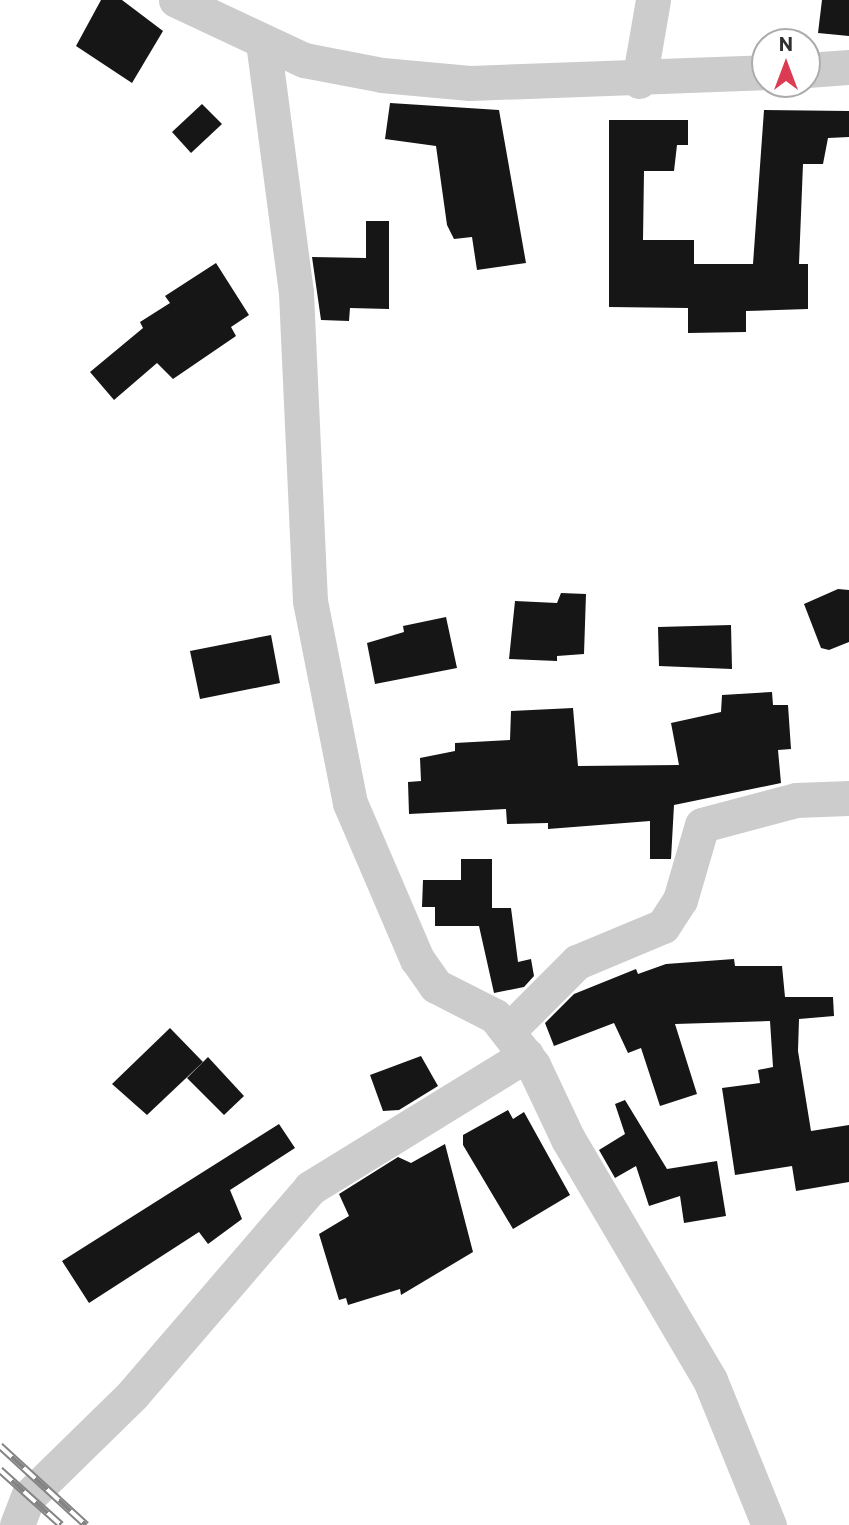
<!DOCTYPE html>
<style>
body{margin:0}
#map{position:relative;width:849px;height:1525px;overflow:hidden;background:#fff;font-family:Commissioner,sans-serif}
div>[style]{position:absolute}
.building>*{inset:0;background:#161616}
.minor>*{height:35px;margin:-17.5px;padding:0 17.5px;transform-origin:17.5px;border-radius:17.5px;background:#ccc}
.rail>*{height:8px;margin-top:-4px;transform-origin:0;background:repeating-linear-gradient(90deg,#fff 0 16px,#848484 0 32px);box-sizing:border-box;border-block:2px solid #848484}
span{translate:-50% -50%;white-space:nowrap;text-align:center;line-height:1.15;-webkit-text-stroke:7px #fff;paint-order:stroke}
.north{position:absolute;left:751px;top:28px;width:70px;height:70px;box-sizing:border-box;background:#fff;border:2px solid #acacac;border-radius:50%;rotate:0deg;font-size:19px;font-weight:700;line-height:28px;text-align:center;color:#2f2f2f}
.north::after{content:'';display:block;margin:auto;width:24px;height:32px;background:#db3c53;clip-path:polygon(50% 0,100% 100%,50% 72%,0 100%)}
</style>
<div id="map">
<div class="building">
<div style="clip-path:polygon(101px 0,122px 0,163px 31px,132px 83px,76px 46px)"></div>
<div style="clip-path:polygon(822px 0,849px 0,849px 36px,818px 33px)"></div>
<div style="clip-path:polygon(390px 103px,499px 110px,526px 263px,477px 270px,472px 237px,454px 239px,447px 225px,436px 146px,385px 139px)"></div>
<div style="clip-path:polygon(202px 104px,222px 124px,191px 153px,172px 132px)"></div>
<div style="clip-path:polygon(764px 110px,849px 111px,849px 137px,828px 138px,823px 164px,803px 164px,799px 264px,808px 264px,808px 309px,746px 311px,746px 332px,688px 333px,688px 308px,609px 307px,609px 120px,688px 120px,688px 145px,677px 145px,674px 171px,644px 171px,643px 240px,694px 240px,694px 264px,753px 264px)"></div>
<div style="clip-path:polygon(366px 221px,389px 221px,389px 309px,350px 308px,349px 321px,321px 320px,312px 257px,366px 258px)"></div>
<div style="clip-path:polygon(216px 263px,249px 315px,231px 327px,236px 336px,173px 379px,157px 363px,114px 400px,90px 372px,143px 328px,140px 322px,170px 303px,165px 296px)"></div>
<div style="clip-path:polygon(838px 589px,849px 590px,849px 642px,829px 650px,821px 648px,804px 604px)"></div>
<div style="clip-path:polygon(561px 593px,586px 594px,584px 654px,557px 656px,557px 661px,509px 659px,515px 601px,557px 603px)"></div>
<div style="clip-path:polygon(446px 617px,457px 668px,375px 684px,367px 643px,404px 632px,403px 626px)"></div>
<div style="clip-path:polygon(731px 625px,732px 669px,659px 666px,658px 627px)"></div>
<div style="clip-path:polygon(271px 635px,280px 683px,200px 699px,190px 651px)"></div>
<div style="clip-path:polygon(772px 692px,773px 705px,788px 705px,791px 749px,778px 750px,781px 783px,674px 805px,671px 859px,650px 859px,650px 821px,548px 829px,548px 823px,507px 824px,506px 809px,409px 814px,408px 782px,421px 781px,420px 758px,455px 751px,455px 743px,510px 740px,511px 711px,573px 708px,578px 766px,679px 765px,671px 723px,721px 712px,722px 695px)"></div>
<div style="clip-path:polygon(461px 859px,492px 859px,492px 908px,511px 908px,518px 962px,531px 959px,534px 976px,524px 987px,494px 993px,479px 926px,435px 926px,435px 907px,422px 907px,423px 880px,461px 880px)"></div>
<div style="clip-path:polygon(734px 959px,735px 966px,782px 966px,785px 997px,833px 997px,834px 1016px,799px 1019px,798px 1051px,811px 1131px,849px 1125px,849px 1182px,796px 1191px,792px 1166px,735px 1175px,722px 1088px,760px 1083px,758px 1070px,773px 1067px,770px 1021px,675px 1024px,697px 1094px,660px 1106px,641px 1048px,628px 1053px,614px 1023px,554px 1046px,545px 1023px,574px 994px,636px 969px,638px 974px,666px 964px)"></div>
<div style="clip-path:polygon(170px 1028px,203px 1062px,147px 1115px,112px 1084px)"></div>
<div style="clip-path:polygon(421px 1056px,438px 1086px,399px 1110px,383px 1111px,370px 1075px)"></div>
<div style="clip-path:polygon(208px 1057px,244px 1096px,224px 1115px,187px 1078px)"></div>
<div style="clip-path:polygon(625px 1100px,667px 1169px,717px 1161px,726px 1216px,684px 1223px,680px 1196px,649px 1206px,636px 1166px,615px 1178px,599px 1150px,625px 1134px,615px 1104px)"></div>
<div style="clip-path:polygon(508px 1110px,513px 1119px,524px 1112px,570px 1195px,513px 1229px,463px 1145px,463px 1135px)"></div>
<div style="clip-path:polygon(279px 1124px,295px 1148px,230px 1190px,242px 1219px,208px 1244px,199px 1232px,89px 1303px,62px 1261px)"></div>
<div style="clip-path:polygon(445px 1144px,473px 1252px,401px 1295px,400px 1289px,348px 1305px,346px 1298px,339px 1300px,319px 1234px,349px 1216px,339px 1194px,398px 1157px,411px 1163px)"></div>
</div>
<div class="minor">
<div style="left:176px;top:0;width:141px;rotate:25.1deg"></div>
<div style="left:304px;top:60px;width:79px;rotate:10.9deg"></div>
<div style="left:382px;top:75px;width:88px;rotate:5.2deg"></div>
<div style="left:470px;top:83px;width:295px;rotate:-2.1deg"></div>
<div style="left:263px;top:42px;width:253px;rotate:82.5deg"></div>
<div style="left:296px;top:293px;width:308px;rotate:87.4deg"></div>
<div style="left:310px;top:601px;width:206px;rotate:78.8deg"></div>
<div style="left:350px;top:803px;width:170px;rotate:66.8deg"></div>
<div style="left:417px;top:959px;width:33px;rotate:55deg"></div>
<div style="left:436px;top:986px;width:66px;rotate:27deg"></div>
<div style="left:495px;top:1016px;width:62px;rotate:52.2deg"></div>
<div style="left:533px;top:1065px;width:82px;rotate:64.7deg"></div>
<div style="left:568px;top:1139px;width:280px;rotate:59.5deg"></div>
<div style="left:710px;top:1380px;width:157px;rotate:67.9deg"></div>
<div style="left:807px;top:70px;width:42px;rotate:-4.1deg"></div>
<div style="left:639px;top:81px;width:82px;rotate:-80.2deg"></div>
<div style="left:508px;top:1031px;width:98px;rotate:-45deg"></div>
<div style="left:577px;top:962px;width:93px;rotate:-22.7deg"></div>
<div style="left:663px;top:926px;width:31px;rotate:-57deg"></div>
<div style="left:680px;top:900px;width:78px;rotate:-73.7deg"></div>
<div style="left:702px;top:825px;width:97px;rotate:-14.9deg"></div>
<div style="left:796px;top:800px;width:53px;rotate:-2.2deg"></div>
<div style="left:17px;top:1525px;width:30px;rotate:-69deg"></div>
<div style="left:28px;top:1497px;width:147px;rotate:-44.4deg"></div>
<div style="left:133px;top:1394px;width:272px;rotate:-49.3deg"></div>
<div style="left:310px;top:1188px;width:254px;rotate:-31.6deg"></div>
</div>
<div class="rail">
<div style="left:0;top:1446px;width:117px;rotate:42.6deg"></div>
<div style="left:0;top:1470px;width:82px;rotate:42deg"></div>
</div>
<div class="north">N</div>
</div>
